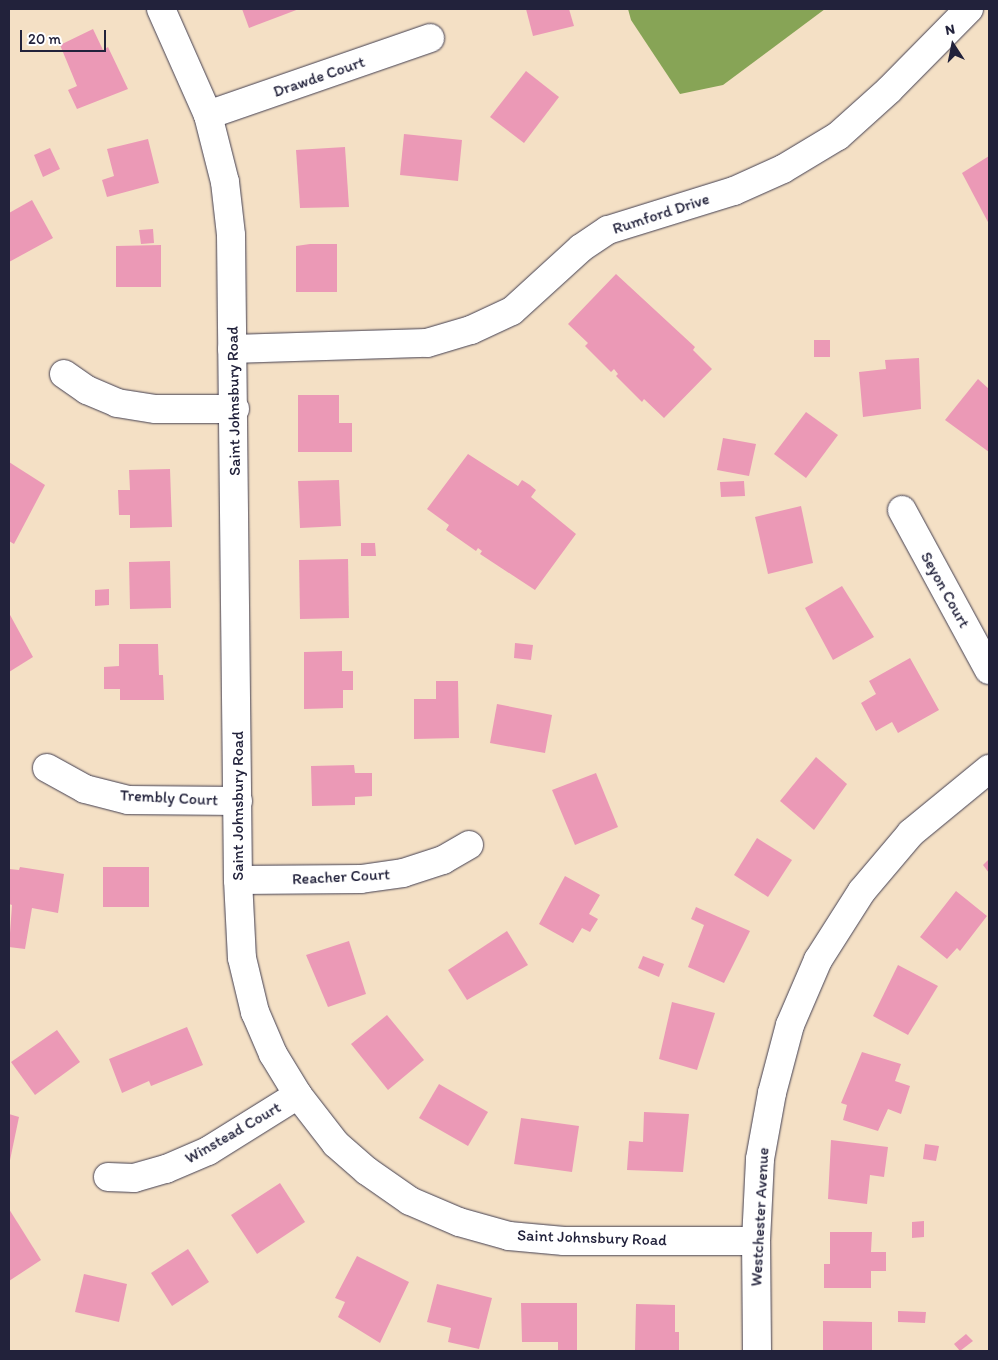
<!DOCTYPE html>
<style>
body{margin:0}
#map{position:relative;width:998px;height:1360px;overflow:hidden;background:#f4e0c5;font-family:Itim,sans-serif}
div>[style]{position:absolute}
.forest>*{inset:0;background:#87a456}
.building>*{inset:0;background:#eb99b6}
.roads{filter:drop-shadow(0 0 1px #423e50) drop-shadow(0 0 1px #423e50)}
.street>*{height:28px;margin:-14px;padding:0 14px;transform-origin:14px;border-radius:14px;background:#fff}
span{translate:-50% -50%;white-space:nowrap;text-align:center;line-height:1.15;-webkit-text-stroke:4px #fff;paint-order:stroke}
.street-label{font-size:16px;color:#22223b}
.frame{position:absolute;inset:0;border:10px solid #22223b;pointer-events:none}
.north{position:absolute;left:928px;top:20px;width:50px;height:50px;-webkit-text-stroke:4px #fff;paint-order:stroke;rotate:349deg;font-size:14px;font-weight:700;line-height:20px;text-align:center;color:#22223b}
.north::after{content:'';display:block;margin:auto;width:18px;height:22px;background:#22223b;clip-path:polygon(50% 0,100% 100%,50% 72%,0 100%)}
.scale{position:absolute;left:20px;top:30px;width:86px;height:22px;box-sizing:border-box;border:2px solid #22223b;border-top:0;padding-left:6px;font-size:15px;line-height:18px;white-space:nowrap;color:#22223b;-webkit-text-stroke:4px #fff;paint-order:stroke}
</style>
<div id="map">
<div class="forest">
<div style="clip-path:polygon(628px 9px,825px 9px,723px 85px,680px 94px,631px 20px)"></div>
</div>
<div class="building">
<div style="clip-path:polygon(242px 9px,299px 9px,249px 28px)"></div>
<div style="clip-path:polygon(526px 9px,569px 9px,574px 26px,533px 36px)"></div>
<div style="clip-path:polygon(93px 29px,103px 50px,108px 47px,128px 89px,77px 109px,68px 90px,77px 86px,60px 45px)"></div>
<div style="clip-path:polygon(526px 71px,559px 97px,524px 143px,490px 117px)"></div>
<div style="clip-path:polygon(404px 134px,462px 140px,458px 181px,400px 175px)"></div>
<div style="clip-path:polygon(148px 139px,159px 183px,107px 197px,102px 180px,114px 176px,107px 149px)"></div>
<div style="clip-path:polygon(345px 147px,349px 207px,300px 208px,296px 150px)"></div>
<div style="clip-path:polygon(50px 148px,60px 169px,43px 177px,34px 155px)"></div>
<div style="clip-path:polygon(989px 156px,989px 224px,962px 173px)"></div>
<div style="clip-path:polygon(32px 200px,53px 238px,9px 262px,9px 213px)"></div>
<div style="clip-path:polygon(153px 229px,154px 243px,141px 244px,139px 230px)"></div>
<div style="clip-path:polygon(310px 244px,337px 244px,337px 292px,296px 292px,296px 246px)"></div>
<div style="clip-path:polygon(161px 245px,161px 287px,116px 287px,116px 246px)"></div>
<div style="clip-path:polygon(616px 274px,695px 347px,693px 350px,712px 369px,664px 418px,644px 399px,642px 402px,616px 376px,618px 374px,614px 369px,611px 372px,585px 346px,588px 343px,568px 324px)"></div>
<div style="clip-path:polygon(814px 340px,830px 340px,830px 357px,814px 357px)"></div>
<div style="clip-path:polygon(919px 358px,921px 409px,863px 417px,859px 372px,886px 369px,885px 360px)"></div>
<div style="clip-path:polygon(978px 379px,989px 389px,989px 452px,945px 420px)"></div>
<div style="clip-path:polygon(298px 395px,339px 395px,339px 423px,352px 423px,352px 452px,298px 452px)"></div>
<div style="clip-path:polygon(806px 412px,838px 435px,806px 478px,774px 454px)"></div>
<div style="clip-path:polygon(723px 438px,756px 444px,749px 476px,717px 470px)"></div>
<div style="clip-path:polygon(468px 454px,518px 486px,522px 480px,530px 485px,536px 490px,531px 497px,576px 534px,535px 590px,480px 554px,482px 551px,478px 548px,476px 551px,446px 530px,449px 525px,427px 509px)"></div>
<div style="clip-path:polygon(9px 462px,45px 485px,14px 544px,9px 541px)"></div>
<div style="clip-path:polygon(170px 469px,172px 527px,130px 528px,130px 515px,119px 515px,118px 490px,130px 490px,129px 470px)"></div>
<div style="clip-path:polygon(339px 480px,341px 526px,300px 528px,298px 481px)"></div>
<div style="clip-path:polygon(744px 481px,745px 496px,721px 497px,720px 482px)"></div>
<div style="clip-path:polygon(801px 506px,813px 563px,768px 574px,755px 517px)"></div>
<div style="clip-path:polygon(361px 543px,375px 543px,376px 556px,361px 556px)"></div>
<div style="clip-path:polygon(348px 559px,349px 618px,300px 619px,299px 560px)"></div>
<div style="clip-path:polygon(170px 561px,171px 608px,130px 609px,129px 562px)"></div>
<div style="clip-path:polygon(842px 586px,874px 637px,833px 660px,805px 608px)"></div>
<div style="clip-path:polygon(109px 589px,109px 605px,95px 606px,95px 590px)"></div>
<div style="clip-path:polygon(9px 613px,33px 657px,9px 672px)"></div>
<div style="clip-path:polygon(515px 643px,533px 645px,531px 660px,514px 658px)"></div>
<div style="clip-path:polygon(119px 644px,158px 644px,159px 675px,163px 675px,164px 700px,120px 700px,120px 689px,104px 689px,104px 667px,119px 666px)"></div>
<div style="clip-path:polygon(342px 651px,342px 671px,353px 671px,353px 690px,343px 690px,343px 708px,304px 709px,304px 652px)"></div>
<div style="clip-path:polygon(910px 658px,939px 710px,898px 733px,892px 722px,876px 731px,861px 703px,876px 694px,869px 681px)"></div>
<div style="clip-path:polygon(436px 681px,458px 681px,459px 738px,414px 739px,414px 699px,436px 699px)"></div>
<div style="clip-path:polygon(497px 704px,552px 715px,545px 753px,490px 743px)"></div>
<div style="clip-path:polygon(816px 757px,847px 784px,814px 830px,780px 801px)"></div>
<div style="clip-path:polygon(354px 765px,355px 773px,372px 773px,372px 796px,355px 797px,355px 805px,312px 806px,311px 766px)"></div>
<div style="clip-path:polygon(596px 773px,618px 827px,575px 845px,552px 790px)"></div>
<div style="clip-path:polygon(757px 838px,792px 860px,768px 897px,734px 875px)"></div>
<div style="clip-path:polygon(989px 859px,989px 873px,983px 865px)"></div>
<div style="clip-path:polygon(20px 867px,64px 874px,58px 913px,32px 908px,25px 949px,9px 947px,12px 905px,9px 904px,9px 869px,19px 870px)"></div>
<div style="clip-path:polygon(103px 867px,149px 867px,149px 907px,103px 907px)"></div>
<div style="clip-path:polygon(565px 876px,600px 895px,589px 914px,598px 919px,590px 932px,582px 928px,573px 943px,539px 924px)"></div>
<div style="clip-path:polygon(956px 891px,987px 916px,960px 951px,957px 948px,947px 959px,920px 937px)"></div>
<div style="clip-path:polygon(696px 907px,750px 931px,724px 983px,688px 967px,704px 925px,691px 919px)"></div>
<div style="clip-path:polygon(507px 931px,528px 965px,467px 1000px,448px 970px)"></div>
<div style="clip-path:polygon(349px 941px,366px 994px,328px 1007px,306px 955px)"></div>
<div style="clip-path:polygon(643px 956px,664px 964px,659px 977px,638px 968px)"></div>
<div style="clip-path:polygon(898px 965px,938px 986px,908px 1035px,873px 1016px)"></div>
<div style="clip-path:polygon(672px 1002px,715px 1013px,697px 1070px,659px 1059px)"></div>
<div style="clip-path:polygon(387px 1015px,424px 1060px,388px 1090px,351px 1044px)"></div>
<div style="clip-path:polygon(187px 1027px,203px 1065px,151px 1086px,149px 1081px,122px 1093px,109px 1059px)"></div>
<div style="clip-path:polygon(57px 1030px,80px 1062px,35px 1095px,11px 1062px)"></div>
<div style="clip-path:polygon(862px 1052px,901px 1064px,895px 1081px,910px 1086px,901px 1114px,888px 1109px,878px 1131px,843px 1120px,847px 1105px,841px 1103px)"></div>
<div style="clip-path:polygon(439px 1084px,488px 1112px,468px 1146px,419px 1118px)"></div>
<div style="clip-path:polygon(644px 1112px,689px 1114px,683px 1172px,627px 1170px,629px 1141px,643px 1142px)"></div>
<div style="clip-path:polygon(9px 1114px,19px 1117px,9px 1165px)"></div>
<div style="clip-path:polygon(521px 1118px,579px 1126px,572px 1172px,514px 1164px)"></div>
<div style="clip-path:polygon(831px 1140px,888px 1147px,884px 1177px,870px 1175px,867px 1204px,828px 1199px)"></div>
<div style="clip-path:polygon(925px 1144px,939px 1146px,936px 1161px,923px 1159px)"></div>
<div style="clip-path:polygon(280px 1183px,305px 1222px,257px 1254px,231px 1215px)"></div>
<div style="clip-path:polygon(9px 1209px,41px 1260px,9px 1281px)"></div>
<div style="clip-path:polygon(924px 1221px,924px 1237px,912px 1238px,912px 1222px)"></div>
<div style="clip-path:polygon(830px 1232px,872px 1232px,871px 1252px,886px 1252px,886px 1271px,871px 1271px,871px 1288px,824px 1288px,824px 1264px,830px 1264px)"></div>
<div style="clip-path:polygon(188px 1249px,209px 1282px,172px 1306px,151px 1273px)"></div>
<div style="clip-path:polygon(357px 1256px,409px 1282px,380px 1343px,338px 1317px,345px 1302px,335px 1298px)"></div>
<div style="clip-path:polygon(84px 1274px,127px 1284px,119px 1322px,75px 1312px)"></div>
<div style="clip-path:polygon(437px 1284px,492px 1298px,479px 1349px,448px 1342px,451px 1328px,427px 1322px)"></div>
<div style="clip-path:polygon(521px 1303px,577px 1303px,577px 1351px,558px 1351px,558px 1342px,522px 1342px)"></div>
<div style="clip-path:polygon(636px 1304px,675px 1305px,675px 1332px,679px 1332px,679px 1351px,635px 1351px)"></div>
<div style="clip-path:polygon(898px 1311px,926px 1312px,925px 1323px,898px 1322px)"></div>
<div style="clip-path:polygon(823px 1321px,872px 1322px,872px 1351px,823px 1351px)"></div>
<div style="clip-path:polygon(966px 1334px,973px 1341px,960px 1351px,954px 1344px)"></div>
</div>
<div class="roads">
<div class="street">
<div style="left:161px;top:9px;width:116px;rotate:66.1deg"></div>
<div style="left:208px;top:115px;width:69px;rotate:75.8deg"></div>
<div style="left:225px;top:182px;width:53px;rotate:83.5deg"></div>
<div style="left:231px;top:235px;width:645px;rotate:89.38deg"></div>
<div style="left:238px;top:880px;width:78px;rotate:87.1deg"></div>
<div style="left:242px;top:958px;width:56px;rotate:76.5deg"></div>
<div style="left:255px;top:1012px;width:46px;rotate:66.8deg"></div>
<div style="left:273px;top:1054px;width:48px;rotate:58.6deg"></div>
<div style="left:298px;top:1095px;width:62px;rotate:52.2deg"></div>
<div style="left:336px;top:1144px;width:41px;rotate:41.1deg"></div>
<div style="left:367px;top:1171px;width:52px;rotate:34.9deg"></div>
<div style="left:410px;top:1201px;width:53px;rotate:23.2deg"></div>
<div style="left:459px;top:1222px;width:52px;rotate:15.6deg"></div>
<div style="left:509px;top:1236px;width:55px;rotate:5.2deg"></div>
<div style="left:564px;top:1241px;width:192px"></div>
<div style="left:208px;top:115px;width:235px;rotate:-19.1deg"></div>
<div style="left:232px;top:349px;width:195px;rotate:-1.8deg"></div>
<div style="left:427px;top:343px;width:46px;rotate:-16.5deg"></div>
<div style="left:471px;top:330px;width:45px;rotate:-24.9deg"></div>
<div style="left:512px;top:311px;width:93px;rotate:-42.4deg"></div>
<div style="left:581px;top:248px;width:32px;rotate:-34deg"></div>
<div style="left:608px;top:230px;width:132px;rotate:-17.2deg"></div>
<div style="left:734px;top:191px;width:54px;rotate:-24.2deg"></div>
<div style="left:783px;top:169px;width:64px;rotate:-31deg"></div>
<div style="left:838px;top:136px;width:69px;rotate:-42deg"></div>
<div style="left:889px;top:90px;width:114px;rotate:-45.4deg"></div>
<div style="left:64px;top:374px;width:28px;rotate:35deg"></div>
<div style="left:87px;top:390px;width:33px;rotate:23deg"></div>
<div style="left:117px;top:403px;width:39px;rotate:9deg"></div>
<div style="left:156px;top:409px;width:79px"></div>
<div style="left:902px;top:510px;width:182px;rotate:61.5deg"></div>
<div style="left:47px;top:768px;width:43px;rotate:28.9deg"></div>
<div style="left:85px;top:789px;width:44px;rotate:14.3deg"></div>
<div style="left:128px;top:800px;width:110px;rotate:0.5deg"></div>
<div style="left:238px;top:880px;width:123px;rotate:-0.5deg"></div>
<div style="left:361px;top:879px;width:42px;rotate:-8.1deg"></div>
<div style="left:403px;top:873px;width:42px;rotate:-18deg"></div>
<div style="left:443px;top:860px;width:30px;rotate:-30deg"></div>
<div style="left:108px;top:1177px;width:26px;rotate:2deg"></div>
<div style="left:134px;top:1178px;width:33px;rotate:-16deg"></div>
<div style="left:166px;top:1169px;width:46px;rotate:-23.2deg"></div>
<div style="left:208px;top:1151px;width:106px;rotate:-31.9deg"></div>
<div style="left:757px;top:1351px;width:110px;rotate:-90.5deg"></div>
<div style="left:756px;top:1241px;width:82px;rotate:-87.2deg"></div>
<div style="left:760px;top:1159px;width:67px;rotate:-79.7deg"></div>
<div style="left:772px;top:1093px;width:70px;rotate:-75.2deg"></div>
<div style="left:790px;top:1025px;width:71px;rotate:-66.7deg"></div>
<div style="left:818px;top:960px;width:82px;rotate:-57.5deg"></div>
<div style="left:862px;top:891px;width:76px;rotate:-49.8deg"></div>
<div style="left:911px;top:833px;width:101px;rotate:-39.4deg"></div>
</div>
</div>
<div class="street-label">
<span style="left:319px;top:77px;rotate:-19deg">Drawde Court</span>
<span style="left:661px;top:214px;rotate:-18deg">Rumford Drive</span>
<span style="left:234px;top:401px;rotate:-91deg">Saint Johnsbury Road</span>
<span style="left:945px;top:590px;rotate:61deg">Seyon Court</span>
<span style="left:169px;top:798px;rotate:3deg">Trembly Court</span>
<span style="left:238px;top:806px;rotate:-90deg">Saint Johnsbury Road</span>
<span style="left:341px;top:877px;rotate:-3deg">Reacher Court</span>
<span style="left:233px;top:1133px;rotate:-30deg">Winstead Court</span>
<span style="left:760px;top:1217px;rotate:-87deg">Westchester Avenue</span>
<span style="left:592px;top:1238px;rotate:2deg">Saint Johnsbury Road</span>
</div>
<div class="frame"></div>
<div class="north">N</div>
<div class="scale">20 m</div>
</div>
